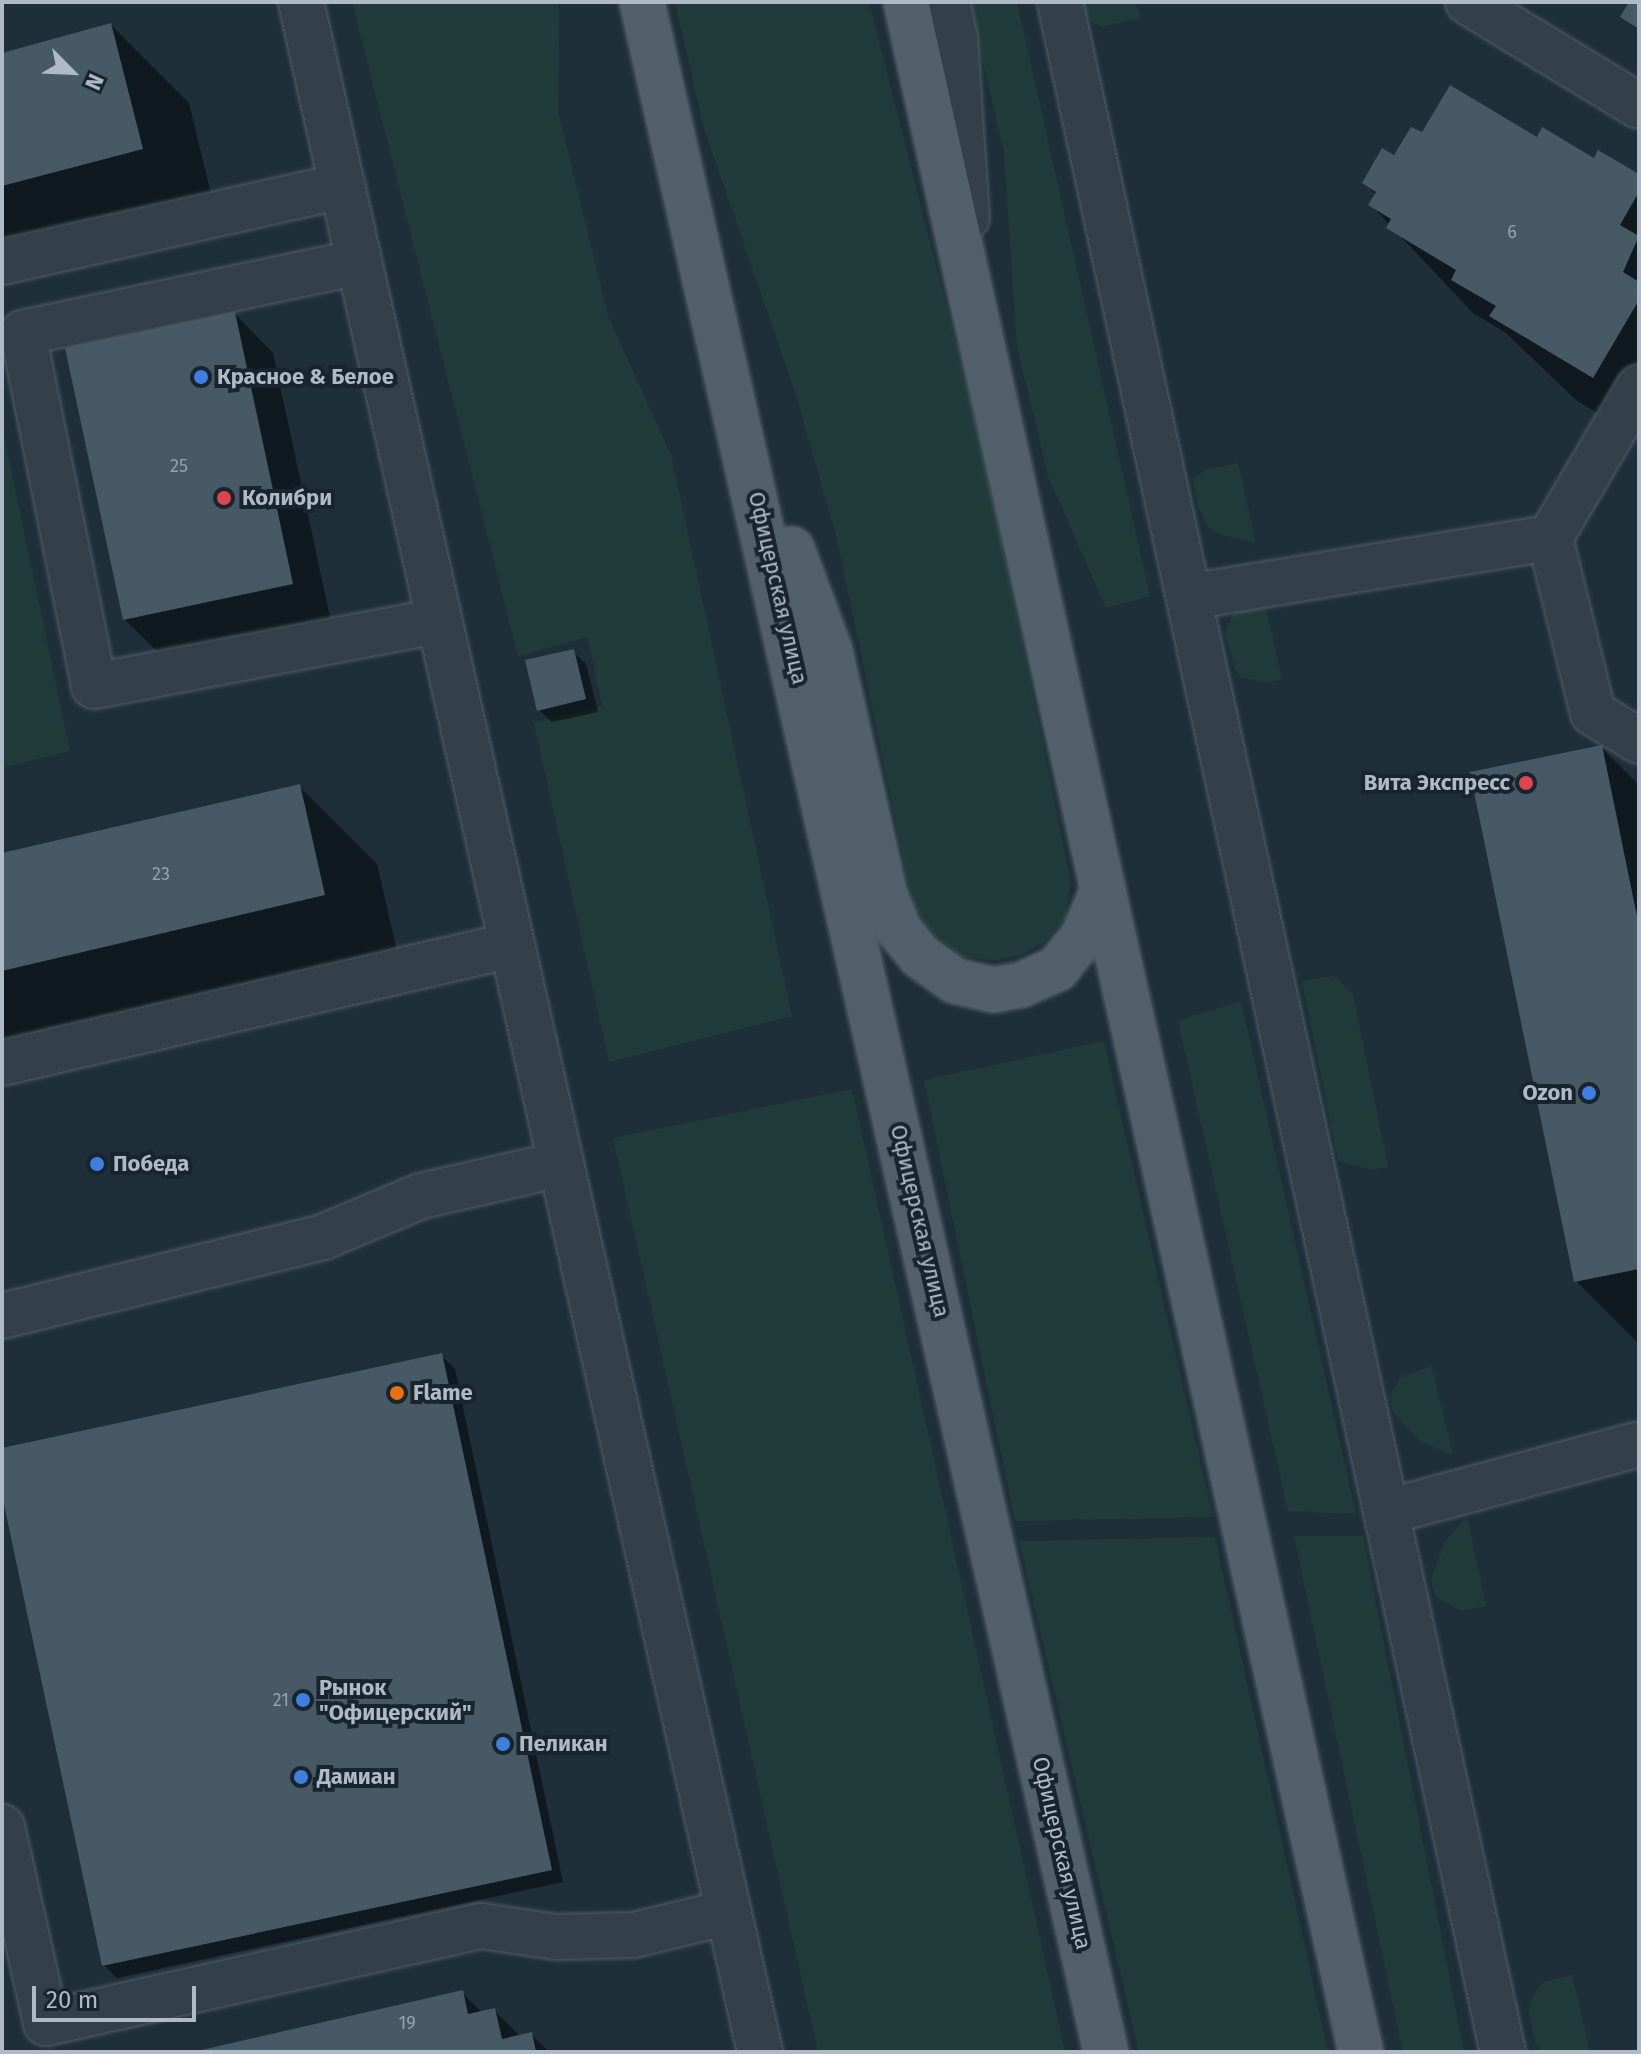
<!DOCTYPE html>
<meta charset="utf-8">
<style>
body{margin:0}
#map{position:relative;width:1641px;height:2054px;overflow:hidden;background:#1f2f3a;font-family:"Fira Sans",sans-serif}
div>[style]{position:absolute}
.green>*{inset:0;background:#213b3a}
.shadow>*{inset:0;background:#0007}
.building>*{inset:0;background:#485966}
.roads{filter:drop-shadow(0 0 2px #515e68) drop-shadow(0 0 2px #515e68)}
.minor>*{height:44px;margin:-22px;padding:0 22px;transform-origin:22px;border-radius:22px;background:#33404a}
.major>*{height:44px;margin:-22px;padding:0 22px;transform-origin:22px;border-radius:22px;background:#51606a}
.dots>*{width:22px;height:22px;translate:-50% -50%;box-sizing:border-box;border:4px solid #19252e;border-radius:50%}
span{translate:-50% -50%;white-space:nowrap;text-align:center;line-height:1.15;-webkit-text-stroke:8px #19252e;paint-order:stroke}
.number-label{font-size:18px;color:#94a2af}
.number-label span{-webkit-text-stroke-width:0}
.poi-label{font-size:22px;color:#aebbc7;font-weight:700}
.left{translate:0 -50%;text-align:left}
.right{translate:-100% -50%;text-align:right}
.street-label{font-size:22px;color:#aebbc7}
.frame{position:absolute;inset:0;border:4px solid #aebbc7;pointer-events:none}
.north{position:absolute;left:32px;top:32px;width:80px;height:80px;-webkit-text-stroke:6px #19252e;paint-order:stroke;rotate:114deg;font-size:22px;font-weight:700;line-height:32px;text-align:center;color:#aebbc7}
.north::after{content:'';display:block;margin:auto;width:28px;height:36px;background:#aebbc7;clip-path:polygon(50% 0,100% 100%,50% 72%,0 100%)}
.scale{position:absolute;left:32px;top:1986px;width:164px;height:36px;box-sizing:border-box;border:4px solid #aebbc7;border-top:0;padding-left:10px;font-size:24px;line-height:28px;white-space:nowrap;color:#aebbc7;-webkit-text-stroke:6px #19252e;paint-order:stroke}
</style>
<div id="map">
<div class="green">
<div style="clip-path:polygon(352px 2px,559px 2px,558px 111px,608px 316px,671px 455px,792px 1016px,609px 1062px,534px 723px,602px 706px,588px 637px,518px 656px)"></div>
<div style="clip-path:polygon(675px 2px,869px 2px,981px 442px,1071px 882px,1066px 918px,1045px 942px,1021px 955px,995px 960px,963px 957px,936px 937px,914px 910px,837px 539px,797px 398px,703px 125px)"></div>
<div style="clip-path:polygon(969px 2px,1017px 2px,1150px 596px,1106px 608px,1048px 476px,1017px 346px,1004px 152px)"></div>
<div style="clip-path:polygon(1081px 2px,1136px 2px,1140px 18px,1102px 27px,1087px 19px)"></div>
<div style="clip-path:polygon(2px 427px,70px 751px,2px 768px)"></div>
<div style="clip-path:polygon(1238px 463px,1256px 543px,1219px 534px,1207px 525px,1197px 504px,1193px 479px,1206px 470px)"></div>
<div style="clip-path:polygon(1263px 594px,1282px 679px,1265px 683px,1241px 677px,1235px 670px,1225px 632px,1235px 609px)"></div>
<div style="clip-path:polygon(1334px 976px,1353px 994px,1388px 1166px,1372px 1170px,1338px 1161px,1302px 981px)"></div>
<div style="clip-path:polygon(1241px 1001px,1356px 1514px,1288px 1511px,1178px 1021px)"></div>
<div style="clip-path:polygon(1104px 1041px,1213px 1517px,1015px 1521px,924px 1080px)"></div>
<div style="clip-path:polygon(852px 1089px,1065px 2052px,818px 2052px,613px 1138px)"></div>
<div style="clip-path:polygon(1431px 1366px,1441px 1405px,1453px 1455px,1422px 1442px,1393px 1413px,1390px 1396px,1401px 1377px)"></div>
<div style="clip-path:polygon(1467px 1516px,1486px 1606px,1461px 1611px,1435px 1596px,1431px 1580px,1445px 1541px)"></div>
<div style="clip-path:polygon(1294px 1536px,1363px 1536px,1464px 2052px,1403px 2052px)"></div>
<div style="clip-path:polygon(1215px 1537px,1328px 2052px,1139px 2052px,1019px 1541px)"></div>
<div style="clip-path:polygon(1572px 1975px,1590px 2052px,1543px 2052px,1536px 2045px,1528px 2011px,1532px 1997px,1543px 1982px)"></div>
</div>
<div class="shadow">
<div style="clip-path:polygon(111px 25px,189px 103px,219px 227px,2px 284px,2px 55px)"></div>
<div style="clip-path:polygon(1422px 135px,1538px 139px,1639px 177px,1639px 438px,1576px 400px,1506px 333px,1473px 313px,1371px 205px,1377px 195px,1364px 183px)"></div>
<div style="clip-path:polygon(235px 314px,273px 353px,331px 622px,163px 657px,124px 619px)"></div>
<div style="clip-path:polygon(573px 652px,586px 664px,598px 712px,552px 722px,539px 710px)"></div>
<div style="clip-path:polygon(1601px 747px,1639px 785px,1639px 1344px,1576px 1281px)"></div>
<div style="clip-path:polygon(299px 786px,377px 864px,402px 973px,2px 1066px,2px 855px)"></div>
<div style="clip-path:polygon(442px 1356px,455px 1369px,563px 1882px,117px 1978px,104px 1965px,2px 1485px,2px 1450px)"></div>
<div style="clip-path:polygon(462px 1993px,483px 2013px,494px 2010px,520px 2036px,531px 2034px,549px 2052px,196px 2052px)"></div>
</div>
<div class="building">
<div style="clip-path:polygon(1629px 2px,1639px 2px,1639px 29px,1620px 17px)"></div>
<div style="clip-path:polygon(111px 23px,143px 149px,2px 186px,2px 53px)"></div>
<div style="clip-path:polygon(1450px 85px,1537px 137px,1542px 127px,1594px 158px,1598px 150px,1639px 174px,1639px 192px,1620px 225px,1639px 236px,1623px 272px,1639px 282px,1639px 300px,1593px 378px,1489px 316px,1496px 306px,1451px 280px,1456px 270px,1386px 228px,1391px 219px,1368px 205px,1376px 192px,1362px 183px,1382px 148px,1394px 155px,1411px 127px,1422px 132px)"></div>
<div style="clip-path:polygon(235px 312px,293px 584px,123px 620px,65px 348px)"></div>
<div style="clip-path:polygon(574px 649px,586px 699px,537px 711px,525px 660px)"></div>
<div style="clip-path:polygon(1602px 745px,1639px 926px,1639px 1269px,1574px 1282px,1470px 772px)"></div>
<div style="clip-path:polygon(300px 784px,325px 895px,2px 971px,2px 853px)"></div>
<div style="clip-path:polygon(442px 1353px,552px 1870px,102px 1966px,2px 1495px,2px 1448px)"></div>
<div style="clip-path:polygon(463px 1990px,468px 2014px,495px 2008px,502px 2039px,532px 2032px,536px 2052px,193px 2052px)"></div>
</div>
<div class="roads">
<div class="minor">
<div style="left:301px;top:2px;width:2101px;rotate:77.38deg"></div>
<div style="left:947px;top:2px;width:38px;rotate:78deg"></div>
<div style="left:955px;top:39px;width:179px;rotate:86.2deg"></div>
<div style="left:1060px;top:2px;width:2097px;rotate:77.81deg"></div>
<div style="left:1468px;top:2px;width:200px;rotate:31.3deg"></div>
<div style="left:2px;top:262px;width:349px;rotate:-12.6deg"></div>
<div style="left:359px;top:262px;width:343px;rotate:168.1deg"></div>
<div style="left:23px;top:333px;width:360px;rotate:78.6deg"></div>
<div style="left:94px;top:686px;width:351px;rotate:-10.7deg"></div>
<div style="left:1550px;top:538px;width:180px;rotate:76.2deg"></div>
<div style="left:1593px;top:713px;width:54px;rotate:31.3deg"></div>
<div style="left:1189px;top:597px;width:366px;rotate:-9.3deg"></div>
<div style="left:1550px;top:538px;width:175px;rotate:-59.5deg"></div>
<div style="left:2px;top:1063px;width:523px;rotate:-13.03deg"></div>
<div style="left:2px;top:1316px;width:331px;rotate:-13.8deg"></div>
<div style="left:323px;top:1237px;width:106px;rotate:-22.7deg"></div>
<div style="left:421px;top:1196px;width:144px;rotate:-12.9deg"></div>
<div style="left:1386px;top:1512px;width:262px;rotate:-15deg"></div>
<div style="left:2px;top:1827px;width:201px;rotate:77.3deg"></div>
<div style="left:46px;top:2023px;width:446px;rotate:-12.6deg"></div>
<div style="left:481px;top:1926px;width:76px;rotate:8.3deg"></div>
<div style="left:556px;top:1937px;width:78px;rotate:-1.5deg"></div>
<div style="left:634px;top:1935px;width:97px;rotate:-13.7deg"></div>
</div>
<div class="major">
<div style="left:642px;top:2px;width:2102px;rotate:77.25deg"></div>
<div style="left:906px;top:2px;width:2100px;rotate:77.49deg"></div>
<div style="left:792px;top:549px;width:109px;rotate:69.6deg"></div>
<div style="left:830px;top:651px;width:250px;rotate:77.3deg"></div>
<div style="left:885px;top:895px;width:38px;rotate:68deg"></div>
<div style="left:899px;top:930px;width:33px;rotate:51deg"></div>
<div style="left:920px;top:956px;width:43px;rotate:35.5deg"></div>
<div style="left:955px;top:981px;width:39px;rotate:13deg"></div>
<div style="left:993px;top:990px;width:28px;rotate:-10deg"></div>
<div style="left:1021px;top:985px;width:39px;rotate:-24deg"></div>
<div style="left:1057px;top:969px;width:43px;rotate:-51.5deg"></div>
<div style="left:1084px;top:935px;width:50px;rotate:-67.6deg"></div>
</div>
</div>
<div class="dots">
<div style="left:201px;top:377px;background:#3f7fe0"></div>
<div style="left:224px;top:498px;background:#e0444e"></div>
<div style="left:1526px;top:783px;background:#e0444e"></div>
<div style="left:1589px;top:1093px;background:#3f7fe0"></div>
<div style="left:97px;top:1164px;background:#3f7fe0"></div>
<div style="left:397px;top:1393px;background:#e8710a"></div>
<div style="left:303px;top:1700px;background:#3f7fe0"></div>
<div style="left:503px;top:1744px;background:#3f7fe0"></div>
<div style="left:301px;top:1777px;background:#3f7fe0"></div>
</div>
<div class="number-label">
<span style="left:1512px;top:232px">6</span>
<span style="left:179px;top:466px">25</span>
<span style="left:161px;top:874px">23</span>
<span style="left:281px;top:1700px">21</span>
<span style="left:407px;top:2023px">19</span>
</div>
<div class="poi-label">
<span class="left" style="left:217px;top:377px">Красное &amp; Белое</span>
<span class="left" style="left:242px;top:498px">Колибри</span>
<span class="right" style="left:1510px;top:783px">Вита Экспресс</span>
<span class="right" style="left:1573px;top:1093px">Ozon</span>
<span class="left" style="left:113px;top:1164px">Победа</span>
<span class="left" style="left:413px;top:1393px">Flame</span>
<span class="left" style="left:319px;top:1700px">Рынок<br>"Офицерский"</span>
<span class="left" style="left:519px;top:1744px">Пеликан</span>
<span class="left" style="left:317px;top:1777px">Дамиан</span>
</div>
<div class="street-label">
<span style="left:778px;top:588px;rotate:77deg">Офицерская улица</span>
<span style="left:920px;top:1221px;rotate:77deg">Офицерская улица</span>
<span style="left:1062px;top:1853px;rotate:77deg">Офицерская улица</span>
</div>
<div class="frame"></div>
<div class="north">N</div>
<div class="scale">20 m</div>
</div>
